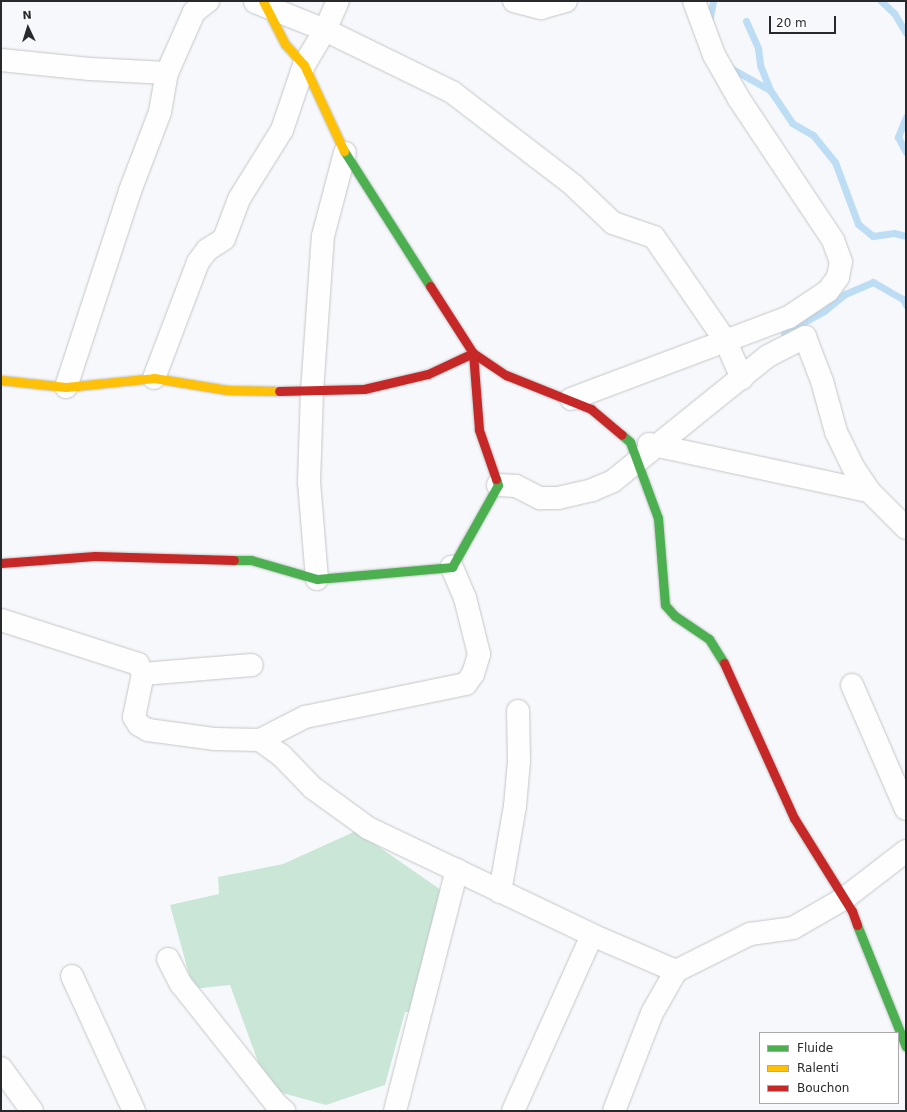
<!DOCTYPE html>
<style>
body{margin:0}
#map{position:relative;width:907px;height:1112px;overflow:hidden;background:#f6f8fb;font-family:"DejaVu Sans",sans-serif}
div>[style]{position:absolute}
.forest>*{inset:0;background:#cae6d7}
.stream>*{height:7px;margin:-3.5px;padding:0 3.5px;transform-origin:3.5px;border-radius:3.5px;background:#bdddf4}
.roads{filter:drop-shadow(0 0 1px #c4c6c8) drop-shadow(0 0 1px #c4c6c8)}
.street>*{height:22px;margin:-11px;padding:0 11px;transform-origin:11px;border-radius:11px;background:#fefefe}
.fast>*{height:9px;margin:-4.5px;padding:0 4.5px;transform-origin:4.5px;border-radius:4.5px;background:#4caf50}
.slow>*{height:9px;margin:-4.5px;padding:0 4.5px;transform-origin:4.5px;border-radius:4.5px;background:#ffc107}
.jam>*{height:9px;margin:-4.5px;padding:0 4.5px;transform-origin:4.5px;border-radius:4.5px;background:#c62828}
span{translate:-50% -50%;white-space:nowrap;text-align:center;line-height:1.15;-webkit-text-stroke:3px #fff;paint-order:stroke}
.frame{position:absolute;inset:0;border:2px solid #27292c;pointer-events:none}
.legend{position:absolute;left:759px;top:1032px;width:140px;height:72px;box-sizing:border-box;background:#fff;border:1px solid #a9a9ab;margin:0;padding:5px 7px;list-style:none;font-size:12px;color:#27292c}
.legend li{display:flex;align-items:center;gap:8px;height:20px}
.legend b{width:20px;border:1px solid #a9a9ab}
.north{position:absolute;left:8px;top:8px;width:40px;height:40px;-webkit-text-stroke:3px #fff;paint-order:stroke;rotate:356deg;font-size:11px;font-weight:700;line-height:16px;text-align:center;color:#27292c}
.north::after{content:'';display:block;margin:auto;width:14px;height:18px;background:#27292c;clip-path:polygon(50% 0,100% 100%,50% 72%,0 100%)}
.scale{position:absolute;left:769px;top:16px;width:67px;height:18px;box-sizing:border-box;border:2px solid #27292c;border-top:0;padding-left:5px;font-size:12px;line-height:14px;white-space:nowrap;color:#27292c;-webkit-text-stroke:3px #fff;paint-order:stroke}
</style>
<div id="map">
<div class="forest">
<div style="clip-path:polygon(356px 831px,457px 901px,428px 1011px,405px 1012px,385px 1085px,326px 1105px,268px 1089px,230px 985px,193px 989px,170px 905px,219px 894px,218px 877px,283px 864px)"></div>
</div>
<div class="stream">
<div style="left:881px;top:1px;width:18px;rotate:43deg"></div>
<div style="left:894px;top:13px;width:23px;rotate:59deg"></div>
<div style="left:746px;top:21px;width:30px;rotate:66deg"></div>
<div style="left:758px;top:48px;width:17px;rotate:83deg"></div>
<div style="left:760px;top:65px;width:27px;rotate:68deg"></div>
<div style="left:709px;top:22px;width:21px;rotate:-79deg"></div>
<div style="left:727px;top:66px;width:49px;rotate:29.2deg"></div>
<div style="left:770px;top:90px;width:40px;rotate:56deg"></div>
<div style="left:792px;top:123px;width:24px;rotate:30deg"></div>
<div style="left:813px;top:135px;width:35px;rotate:51deg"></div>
<div style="left:835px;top:162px;width:66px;rotate:69.6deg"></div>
<div style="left:858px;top:224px;width:19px;rotate:39deg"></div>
<div style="left:873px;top:236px;width:21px;rotate:-8deg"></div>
<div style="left:894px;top:233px;width:12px;rotate:14deg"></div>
<div style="left:906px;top:117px;width:22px;rotate:112deg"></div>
<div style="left:898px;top:137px;width:17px;rotate:62deg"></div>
<div style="left:784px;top:333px;width:46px;rotate:-28.8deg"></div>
<div style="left:824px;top:311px;width:27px;rotate:-39deg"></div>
<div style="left:845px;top:294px;width:30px;rotate:-23deg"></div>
<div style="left:873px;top:282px;width:34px;rotate:30deg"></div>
<div style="left:903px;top:299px;width:7px;rotate:63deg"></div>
</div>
<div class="roads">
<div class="street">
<div style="left:514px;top:1px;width:28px;rotate:15deg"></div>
<div style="left:541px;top:8px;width:26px;rotate:-16deg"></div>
<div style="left:255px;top:2px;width:75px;rotate:21.8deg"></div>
<div style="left:325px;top:30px;width:141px;rotate:26deg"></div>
<div style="left:452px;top:92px;width:153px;rotate:37.5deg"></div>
<div style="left:573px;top:185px;width:55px;rotate:43.5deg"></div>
<div style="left:613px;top:223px;width:43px;rotate:18.9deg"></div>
<div style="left:654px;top:237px;width:125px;rotate:55.4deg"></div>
<div style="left:725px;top:340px;width:42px;rotate:65.9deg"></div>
<div style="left:1px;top:60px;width:89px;rotate:5.8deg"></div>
<div style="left:90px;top:69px;width:77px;rotate:3deg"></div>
<div style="left:154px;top:378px;width:124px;rotate:-69.2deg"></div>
<div style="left:198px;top:262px;width:15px;rotate:-53deg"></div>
<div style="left:207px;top:250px;width:20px;rotate:-33deg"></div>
<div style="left:224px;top:239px;width:43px;rotate:-69.4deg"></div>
<div style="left:239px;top:199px;width:81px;rotate:-58.1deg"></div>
<div style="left:282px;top:130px;width:69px;rotate:-71.3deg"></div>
<div style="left:304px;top:65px;width:41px;rotate:-59deg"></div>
<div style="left:325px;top:30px;width:32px;rotate:-66deg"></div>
<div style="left:66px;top:387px;width:206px;rotate:-71.9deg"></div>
<div style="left:130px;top:191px;width:85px;rotate:-69.2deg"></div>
<div style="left:160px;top:112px;width:40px;rotate:-80deg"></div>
<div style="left:167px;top:73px;width:67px;rotate:-66.1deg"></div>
<div style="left:194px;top:12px;width:18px;rotate:-38deg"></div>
<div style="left:571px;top:399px;width:233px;rotate:-20.6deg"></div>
<div style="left:789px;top:317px;width:47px;rotate:-33.7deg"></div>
<div style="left:828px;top:291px;width:17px;rotate:-54deg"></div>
<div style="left:838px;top:277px;width:15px;rotate:-79deg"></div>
<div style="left:841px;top:262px;width:23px;rotate:-110deg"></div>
<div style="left:833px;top:240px;width:169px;rotate:-123.7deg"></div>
<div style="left:739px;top:99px;width:51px;rotate:-119.6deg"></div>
<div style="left:714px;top:55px;width:58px;rotate:-110.3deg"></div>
<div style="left:649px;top:444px;width:225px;rotate:12.1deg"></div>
<div style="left:869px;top:491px;width:52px;rotate:45deg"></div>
<div style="left:498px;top:485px;width:18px;rotate:3deg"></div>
<div style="left:516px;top:486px;width:27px;rotate:27deg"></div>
<div style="left:540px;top:498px;width:18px"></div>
<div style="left:558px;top:498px;width:35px;rotate:-13deg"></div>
<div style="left:592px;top:490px;width:23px;rotate:-23deg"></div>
<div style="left:613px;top:481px;width:199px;rotate:-38.9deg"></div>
<div style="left:768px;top:356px;width:42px;rotate:-27.2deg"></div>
<div style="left:805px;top:337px;width:47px;rotate:68.9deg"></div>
<div style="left:822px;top:381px;width:53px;rotate:74.6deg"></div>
<div style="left:836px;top:432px;width:39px;rotate:64deg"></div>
<div style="left:853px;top:467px;width:29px;rotate:56deg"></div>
<div style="left:317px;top:579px;width:97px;rotate:-94.7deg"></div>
<div style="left:309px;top:482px;width:90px;rotate:-88.1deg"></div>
<div style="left:312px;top:392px;width:156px;rotate:-86deg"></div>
<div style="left:323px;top:236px;width:86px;rotate:-75.2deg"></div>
<div style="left:1px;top:620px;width:144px;rotate:17.8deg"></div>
<div style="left:138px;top:664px;width:11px;rotate:63deg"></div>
<div style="left:143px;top:674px;width:44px;rotate:101.8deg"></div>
<div style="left:134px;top:717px;width:9px;rotate:58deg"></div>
<div style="left:139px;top:725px;width:10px;rotate:29deg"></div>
<div style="left:148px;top:730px;width:68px;rotate:7.7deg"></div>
<div style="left:215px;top:739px;width:45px;rotate:1.3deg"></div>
<div style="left:260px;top:740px;width:51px;rotate:-27.1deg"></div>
<div style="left:305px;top:717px;width:164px;rotate:-11.6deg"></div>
<div style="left:466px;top:684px;width:12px;rotate:-55deg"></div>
<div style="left:473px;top:674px;width:21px;rotate:-73deg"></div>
<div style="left:479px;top:654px;width:58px;rotate:-104deg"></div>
<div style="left:465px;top:598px;width:34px;rotate:-113deg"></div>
<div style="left:143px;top:674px;width:109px;rotate:-4.7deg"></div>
<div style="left:852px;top:685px;width:135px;rotate:66.5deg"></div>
<div style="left:260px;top:740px;width:26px;rotate:36deg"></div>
<div style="left:281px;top:755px;width:46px;rotate:45.9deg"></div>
<div style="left:313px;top:788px;width:68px;rotate:36deg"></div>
<div style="left:368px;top:828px;width:248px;rotate:25.5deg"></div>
<div style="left:592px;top:935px;width:91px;rotate:23.2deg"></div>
<div style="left:500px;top:892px;width:87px;rotate:-80.1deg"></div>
<div style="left:515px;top:806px;width:45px;rotate:-84.9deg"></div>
<div style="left:519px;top:761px;width:50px;rotate:-91.1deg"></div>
<div style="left:168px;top:959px;width:28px;rotate:63deg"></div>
<div style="left:181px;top:984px;width:153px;rotate:51.6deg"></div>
<div style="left:276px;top:1104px;width:11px;rotate:41deg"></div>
<div style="left:72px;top:976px;width:149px;rotate:65.3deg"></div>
<div style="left:1px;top:1068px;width:53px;rotate:54.2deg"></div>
<div style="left:395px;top:1111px;width:249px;rotate:-75.6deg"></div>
<div style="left:513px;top:1111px;width:193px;rotate:-65.8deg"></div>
<div style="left:614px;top:1111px;width:105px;rotate:-68.8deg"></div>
<div style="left:652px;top:1013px;width:48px;rotate:-60.3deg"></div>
<div style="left:676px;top:971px;width:83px;rotate:-26.6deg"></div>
<div style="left:750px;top:934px;width:43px;rotate:-7.9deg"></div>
<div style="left:793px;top:928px;width:60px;rotate:-30deg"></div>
<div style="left:845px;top:898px;width:77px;rotate:-37.6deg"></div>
</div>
<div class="fast">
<div style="left:344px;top:151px;width:160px;rotate:57.5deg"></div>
<div style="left:622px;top:435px;width:11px;rotate:41deg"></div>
<div style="left:630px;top:442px;width:81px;rotate:69.8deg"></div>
<div style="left:658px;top:518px;width:87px;rotate:85.4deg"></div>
<div style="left:665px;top:605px;width:15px;rotate:48deg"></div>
<div style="left:675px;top:616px;width:41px;rotate:34.1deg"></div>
<div style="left:709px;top:639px;width:28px;rotate:58deg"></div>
<div style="left:234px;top:560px;width:17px"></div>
<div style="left:251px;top:560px;width:69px;rotate:16.1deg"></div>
<div style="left:317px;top:579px;width:136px;rotate:-5.1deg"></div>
<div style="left:452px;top:567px;width:94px;rotate:-60.7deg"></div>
<div style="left:498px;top:485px;width:6px;rotate:-108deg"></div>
<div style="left:857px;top:925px;width:131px;rotate:68.1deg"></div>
</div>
<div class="slow">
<div style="left:263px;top:1px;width:48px;rotate:62.9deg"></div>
<div style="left:285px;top:44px;width:28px;rotate:48deg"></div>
<div style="left:304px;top:65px;width:95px;rotate:65.1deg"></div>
<div style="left:1px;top:380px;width:65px;rotate:6.1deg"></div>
<div style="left:66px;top:387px;width:88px;rotate:-5.8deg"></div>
<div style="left:154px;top:378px;width:74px;rotate:9.3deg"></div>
<div style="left:227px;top:390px;width:52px;rotate:1.1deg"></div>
</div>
<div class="jam">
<div style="left:430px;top:286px;width:80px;rotate:57.3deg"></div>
<div style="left:473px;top:353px;width:40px;rotate:34deg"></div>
<div style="left:506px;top:375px;width:92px;rotate:21.8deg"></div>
<div style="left:591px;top:409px;width:40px;rotate:40deg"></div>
<div style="left:279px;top:391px;width:85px;rotate:-1.3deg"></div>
<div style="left:364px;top:389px;width:66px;rotate:-13.2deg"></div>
<div style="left:428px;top:374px;width:50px;rotate:-25deg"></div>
<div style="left:473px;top:353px;width:77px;rotate:85.5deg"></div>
<div style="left:479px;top:430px;width:52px;rotate:70.9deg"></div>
<div style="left:1px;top:563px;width:94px;rotate:-4.3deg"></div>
<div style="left:95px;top:556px;width:139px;rotate:1.6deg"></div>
<div style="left:724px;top:663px;width:170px;rotate:65.7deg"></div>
<div style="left:794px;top:818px;width:110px;rotate:58.1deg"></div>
<div style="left:852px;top:911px;width:15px;rotate:70deg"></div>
</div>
</div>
<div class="frame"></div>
<ul class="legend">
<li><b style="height:5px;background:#4caf50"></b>Fluide</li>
<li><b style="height:5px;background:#ffc107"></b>Ralenti</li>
<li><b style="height:5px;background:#c62828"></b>Bouchon</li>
</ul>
<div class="north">N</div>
<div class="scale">20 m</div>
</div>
